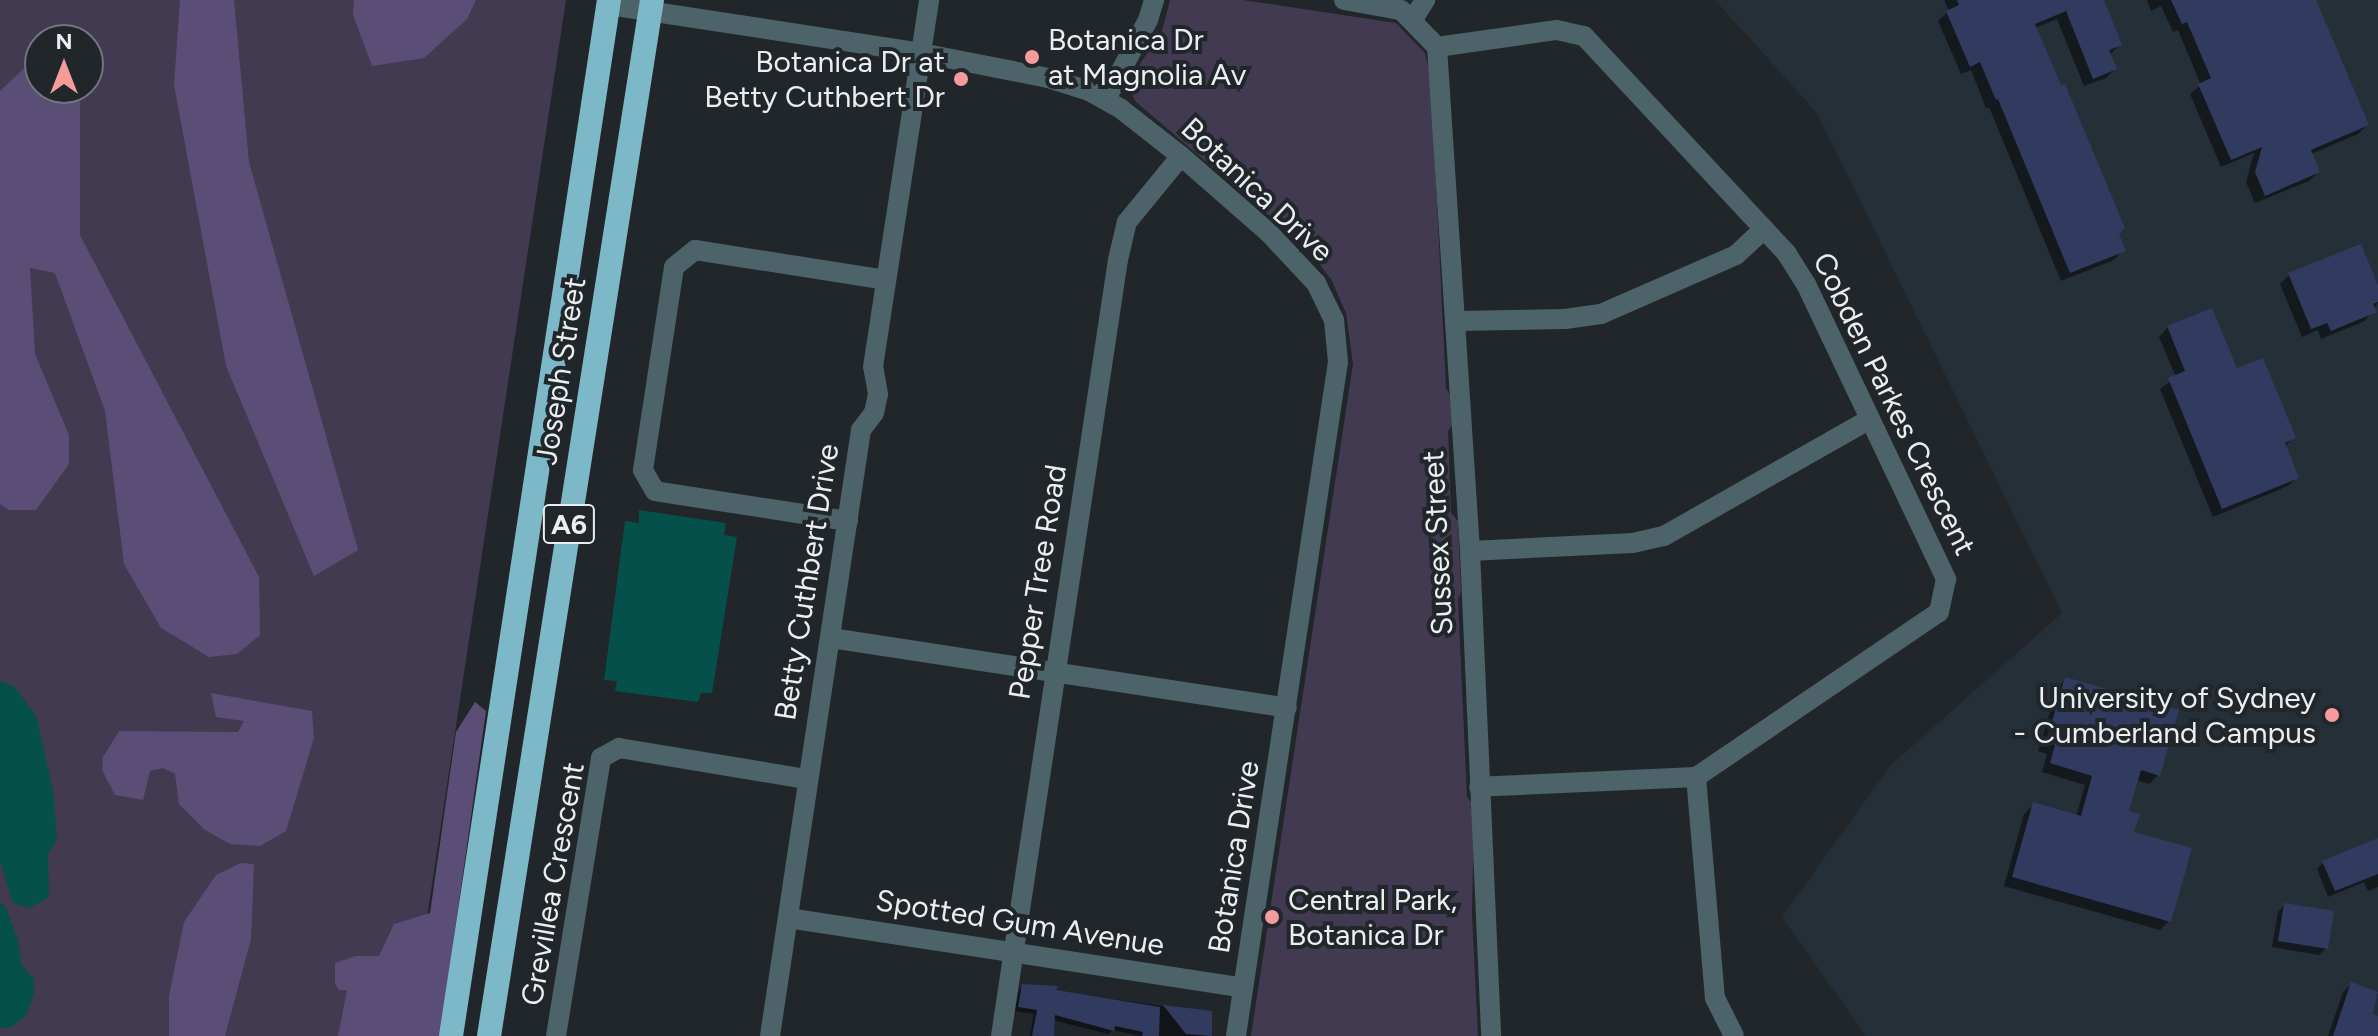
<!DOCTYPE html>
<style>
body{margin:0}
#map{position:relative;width:2378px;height:1036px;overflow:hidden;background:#21262a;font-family:Figtree,sans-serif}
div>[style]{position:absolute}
.built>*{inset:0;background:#252f38}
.green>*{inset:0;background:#413a51}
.forest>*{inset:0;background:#5a4e76}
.water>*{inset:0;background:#06504c}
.shadow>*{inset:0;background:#0007}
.building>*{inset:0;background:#313b60}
.minor>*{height:20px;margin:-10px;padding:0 10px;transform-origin:10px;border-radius:10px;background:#4c6369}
.highway>*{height:24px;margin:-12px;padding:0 12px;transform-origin:12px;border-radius:12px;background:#7db8c8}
.dots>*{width:22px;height:22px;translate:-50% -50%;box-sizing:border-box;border:4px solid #21262a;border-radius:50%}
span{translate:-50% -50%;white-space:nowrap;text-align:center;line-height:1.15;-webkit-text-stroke:8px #21262a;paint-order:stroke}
.shield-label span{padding:2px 6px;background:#21262a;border:2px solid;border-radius:6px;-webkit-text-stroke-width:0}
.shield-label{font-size:28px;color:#eaeef1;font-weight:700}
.poi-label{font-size:30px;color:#eaeef1}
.left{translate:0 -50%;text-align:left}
.right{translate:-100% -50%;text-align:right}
.street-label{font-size:30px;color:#eaeef1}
.north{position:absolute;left:24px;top:24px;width:80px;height:80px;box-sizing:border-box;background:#21262a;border:2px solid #71767a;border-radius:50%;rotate:0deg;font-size:22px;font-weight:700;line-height:32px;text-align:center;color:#eaeef1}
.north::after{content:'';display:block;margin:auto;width:28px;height:36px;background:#f59b9c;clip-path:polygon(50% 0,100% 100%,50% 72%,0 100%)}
</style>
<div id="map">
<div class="built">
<div style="clip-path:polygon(1715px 0,2378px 0,2378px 1036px,1866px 1036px,1782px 917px,1891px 765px,2062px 613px,1817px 113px)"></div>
</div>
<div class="green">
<div style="clip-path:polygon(evenodd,0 0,566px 0,409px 1036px,0 1036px,0 0,40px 40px,88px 40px,88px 88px,40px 88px,40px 40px)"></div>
<div style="clip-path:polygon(1170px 0,1243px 0,1396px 23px,1425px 53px,1431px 79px,1446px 388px,1452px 399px,1453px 424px,1448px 431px,1451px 513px,1458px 521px,1461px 592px,1458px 599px,1467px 797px,1474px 806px,1472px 915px,1478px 1036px,1251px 1036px,1353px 364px,1346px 313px,1331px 279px,1306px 247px,1136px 102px,1130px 91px,1132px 76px,1162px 31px)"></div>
</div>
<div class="forest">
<div style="clip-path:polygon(180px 0,234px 0,249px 162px,358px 550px,314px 576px,226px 366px,174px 85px)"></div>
<div style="clip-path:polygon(354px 0,476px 0,467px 19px,424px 58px,372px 66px,353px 15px)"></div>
<div style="clip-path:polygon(39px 54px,40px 88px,80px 89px,80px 235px,259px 577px,260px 635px,237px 654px,209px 657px,161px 628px,124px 564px,105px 411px,55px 273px,30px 268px,35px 354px,69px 435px,69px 464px,36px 510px,9px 510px,0 504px,0 91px)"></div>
<div style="clip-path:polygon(211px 693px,312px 711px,314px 738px,286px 831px,260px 846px,230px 844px,205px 830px,179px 804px,175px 774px,163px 768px,150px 771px,143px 800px,115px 795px,102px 770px,103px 757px,119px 731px,238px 732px,244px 721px,216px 717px)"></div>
<div style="clip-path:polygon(475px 702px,486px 711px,440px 1036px,338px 1036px,347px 990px,339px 990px,335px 984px,335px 963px,356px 956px,379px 956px,394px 924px,430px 913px,456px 732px)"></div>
<div style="clip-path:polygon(241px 863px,254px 864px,251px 939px,225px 1036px,169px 1036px,169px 996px,184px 922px,216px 875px)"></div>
</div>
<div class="water">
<div style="clip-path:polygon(639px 510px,726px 523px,724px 535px,737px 537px,712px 693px,701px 693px,698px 702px,615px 691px,617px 681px,604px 680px,625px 521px,639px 523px)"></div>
<div style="clip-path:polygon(0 681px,15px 687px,36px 716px,53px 790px,57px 839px,48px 854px,49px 897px,29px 908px,13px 903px,0 861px)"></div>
<div style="clip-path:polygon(0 902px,6px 908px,19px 943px,21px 964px,34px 979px,34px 994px,26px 1015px,12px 1027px,0 1028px)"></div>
</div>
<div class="shadow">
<div style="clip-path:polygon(1944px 0,2102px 0,2120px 45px,2109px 55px,2115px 69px,2106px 78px,2084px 86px,2057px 19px,2035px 28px,2123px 250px,2114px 260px,2061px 281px,1989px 107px,1986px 108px,1971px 70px,1961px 74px,1938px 21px,1949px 11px)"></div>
<div style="clip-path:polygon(2147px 0,2314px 0,2367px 125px,2358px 134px,2311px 154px,2318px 172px,2309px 181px,2255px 203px,2246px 182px,2254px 153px,2221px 167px,2190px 94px,2201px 85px,2178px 30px,2173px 32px,2161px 6px,2151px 11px)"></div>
<div style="clip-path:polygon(2289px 275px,2378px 290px,2378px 303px,2365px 321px,2321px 339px,2318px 330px,2302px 337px,2280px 284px)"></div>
<div style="clip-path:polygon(2168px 327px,2235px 371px,2293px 438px,2284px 447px,2297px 477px,2288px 486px,2213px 517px,2160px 389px,2176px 377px,2159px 337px)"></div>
<div style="clip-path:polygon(2066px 679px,2158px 775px,2149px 784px,2136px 780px,2127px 812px,2132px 833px,2169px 921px,2160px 930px,2004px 886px,2024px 814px,2033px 805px,2076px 817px,2085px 785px,2042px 772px,2047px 754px,2038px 751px,2057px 689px)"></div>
<div style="clip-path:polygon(2378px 841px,2378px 887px,2368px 891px,2364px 882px,2328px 897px,2317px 869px,2323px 863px)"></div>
<div style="clip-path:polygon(2284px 905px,2326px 948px,2319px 955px,2272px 947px,2278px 912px)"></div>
<div style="clip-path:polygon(2351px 984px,2378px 994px,2366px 1029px,2378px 1023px,2378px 1036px,2328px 1036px,2343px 992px)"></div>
<div style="clip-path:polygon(1023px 986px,1210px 1013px,1210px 1036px,1140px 1036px,1113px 1030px,1108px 1034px,1052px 1020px,1052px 1036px,1030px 1036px,1034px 1014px,1015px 1011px,1019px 990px)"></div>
</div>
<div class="building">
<div style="clip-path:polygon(1957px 0,2104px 0,2122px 45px,2109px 50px,2117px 69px,2093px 79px,2066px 11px,2035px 24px,2061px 85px,2065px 84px,2125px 228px,2119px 234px,2126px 251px,2070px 273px,1998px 99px,1996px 100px,1980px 62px,1970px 67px,1946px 11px,1959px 5px)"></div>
<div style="clip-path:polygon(2171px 0,2316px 0,2369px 125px,2311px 150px,2320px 172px,2265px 196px,2255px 172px,2262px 147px,2231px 160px,2198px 84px,2211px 78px,2187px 22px,2182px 24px)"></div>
<div style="clip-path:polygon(2361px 244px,2378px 285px,2378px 302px,2373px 304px,2377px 312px,2331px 331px,2327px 323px,2311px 329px,2288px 273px)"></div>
<div style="clip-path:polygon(2212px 308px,2237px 368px,2263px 358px,2296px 438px,2285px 443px,2299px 478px,2222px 509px,2168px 378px,2185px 371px,2167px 326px)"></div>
<div style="clip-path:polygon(2065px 677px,2179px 710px,2160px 776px,2141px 770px,2129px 811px,2140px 814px,2134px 832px,2192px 848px,2171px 922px,2012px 877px,2033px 802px,2081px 816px,2092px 776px,2050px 763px,2055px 745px,2046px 742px)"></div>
<div style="clip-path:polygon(2378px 838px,2378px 874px,2335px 891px,2322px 861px)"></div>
<div style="clip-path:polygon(2284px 903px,2334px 911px,2328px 949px,2278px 941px)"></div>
<div style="clip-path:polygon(2351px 982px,2378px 992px,2373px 1014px,2378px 1016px,2378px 1036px,2333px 1036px)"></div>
<div style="clip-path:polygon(1022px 984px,1058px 986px,1056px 990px,1160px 1007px,1159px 1036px,1142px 1036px,1143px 1032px,1115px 1026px,1114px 1031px,1055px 1015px,1054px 1036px,1032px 1036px,1037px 1010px,1018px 1007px)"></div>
<div style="clip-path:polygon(1163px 1005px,1212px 1011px,1212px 1036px,1186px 1034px)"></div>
</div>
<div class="minor">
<div style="left:1344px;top:0;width:58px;rotate:10deg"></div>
<div style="left:1401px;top:10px;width:52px;rotate:45.8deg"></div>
<div style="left:609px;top:5px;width:316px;rotate:8.7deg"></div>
<div style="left:921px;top:53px;width:129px;rotate:11.1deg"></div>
<div style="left:1048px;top:78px;width:43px;rotate:17.6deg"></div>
<div style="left:1089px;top:91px;width:37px;rotate:29deg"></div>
<div style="left:1121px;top:109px;width:76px;rotate:38.1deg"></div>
<div style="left:1181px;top:156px;width:117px;rotate:41.2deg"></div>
<div style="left:1269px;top:233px;width:69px;rotate:46.8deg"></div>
<div style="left:1316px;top:283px;width:41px;rotate:64.1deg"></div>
<div style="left:1334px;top:320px;width:42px;rotate:84.6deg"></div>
<div style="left:1338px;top:362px;width:682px;rotate:98.61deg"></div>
<div style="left:1412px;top:21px;width:25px;rotate:-58deg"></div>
<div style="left:1437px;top:47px;width:121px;rotate:-8.1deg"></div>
<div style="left:1557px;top:30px;width:28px;rotate:13deg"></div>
<div style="left:1584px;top:36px;width:298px;rotate:47deg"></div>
<div style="left:1787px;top:254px;width:36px;rotate:58deg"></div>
<div style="left:1806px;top:284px;width:327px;rotate:64.6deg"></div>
<div style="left:1946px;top:579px;width:34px;rotate:102deg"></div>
<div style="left:1939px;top:612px;width:294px;rotate:145.8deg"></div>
<div style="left:1696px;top:777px;width:217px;rotate:177.4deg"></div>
<div style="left:1437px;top:47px;width:505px;rotate:86.25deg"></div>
<div style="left:1470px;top:551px;width:485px;rotate:87.5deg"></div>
<div style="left:1106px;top:99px;width:89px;rotate:-62deg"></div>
<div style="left:1148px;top:20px;width:21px;rotate:-73deg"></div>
<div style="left:1456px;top:321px;width:109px;rotate:-1.1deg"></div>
<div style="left:1565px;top:319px;width:36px;rotate:-8deg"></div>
<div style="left:1601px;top:314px;width:147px;rotate:-23.6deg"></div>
<div style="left:1736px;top:255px;width:38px;rotate:-43deg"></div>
<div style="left:848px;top:521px;width:195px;rotate:-171.2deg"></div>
<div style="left:655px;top:491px;width:24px;rotate:-120deg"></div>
<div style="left:643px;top:470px;width:205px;rotate:-81.3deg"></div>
<div style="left:674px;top:267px;width:27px;rotate:-39deg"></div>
<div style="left:695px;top:250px;width:193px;rotate:8.9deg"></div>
<div style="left:1470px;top:551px;width:163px;rotate:-2.8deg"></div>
<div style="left:1633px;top:543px;width:32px;rotate:-13deg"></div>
<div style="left:1664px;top:536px;width:237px;rotate:-29.6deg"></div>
<div style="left:831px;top:638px;width:461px;rotate:8.7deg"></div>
<div style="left:1696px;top:777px;width:222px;rotate:85.1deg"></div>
<div style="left:1715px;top:998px;width:42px;rotate:63.4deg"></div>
<div style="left:788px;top:918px;width:460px;rotate:8.7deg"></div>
<div style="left:556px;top:1036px;width:282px;rotate:-80.8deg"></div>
<div style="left:601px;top:758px;width:21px;rotate:-29deg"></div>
<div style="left:619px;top:748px;width:190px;rotate:9.4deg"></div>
<div style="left:770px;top:1036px;width:613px;rotate:-81.46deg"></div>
<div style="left:861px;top:430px;width:21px;rotate:-53deg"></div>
<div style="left:874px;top:413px;width:19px;rotate:-78deg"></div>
<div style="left:878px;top:394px;width:27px;rotate:-100deg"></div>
<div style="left:873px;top:367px;width:371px;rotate:-81.3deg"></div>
<div style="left:1001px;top:1036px;width:785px;rotate:-81.43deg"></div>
<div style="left:1118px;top:260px;width:39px;rotate:-77deg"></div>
<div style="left:1127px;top:222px;width:85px;rotate:-50.7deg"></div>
</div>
<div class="highway">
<div style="left:451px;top:1036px;width:1048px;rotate:-81.33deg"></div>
<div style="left:489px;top:1036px;width:1049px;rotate:-81.06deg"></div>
</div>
<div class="dots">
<div style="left:1032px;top:57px;background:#f59b9c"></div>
<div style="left:961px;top:79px;background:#f59b9c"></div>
<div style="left:2332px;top:715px;background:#f59b9c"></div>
<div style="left:1272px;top:917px;background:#f59b9c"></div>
</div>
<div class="shield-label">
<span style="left:569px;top:524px">A6</span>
</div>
<div class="poi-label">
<span class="left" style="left:1048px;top:57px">Botanica Dr<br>at Magnolia Av</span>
<span class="right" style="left:945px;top:79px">Botanica Dr at<br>Betty Cuthbert Dr</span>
<span class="right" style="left:2316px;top:715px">University of Sydney<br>- Cumberland Campus</span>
<span class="left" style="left:1288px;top:917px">Central Park,<br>Botanica Dr</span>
</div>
<div class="street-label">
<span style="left:1257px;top:190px;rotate:43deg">Botanica Drive</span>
<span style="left:561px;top:371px;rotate:-81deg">Joseph Street</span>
<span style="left:1894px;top:404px;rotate:64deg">Cobden Parkes Crescent</span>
<span style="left:1438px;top:543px;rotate:-93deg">Sussex Street</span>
<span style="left:807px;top:582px;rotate:-81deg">Betty Cuthbert Drive</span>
<span style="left:1038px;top:582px;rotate:-81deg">Pepper Tree Road</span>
<span style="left:1234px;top:857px;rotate:-81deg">Botanica Drive</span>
<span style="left:553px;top:884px;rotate:-80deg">Grevillea Crescent</span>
<span style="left:1020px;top:923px;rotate:9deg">Spotted Gum Avenue</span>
</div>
<div class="north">N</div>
</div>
